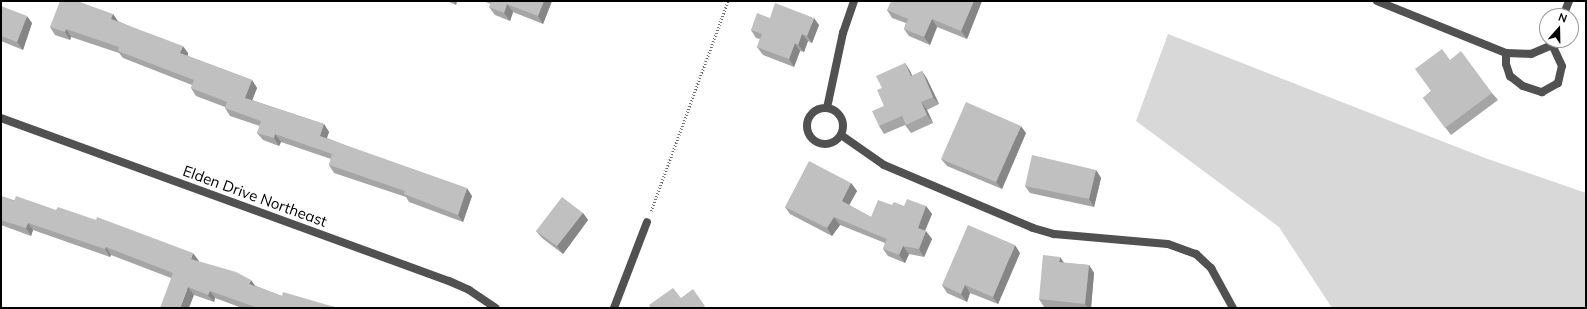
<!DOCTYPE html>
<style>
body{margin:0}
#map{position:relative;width:1587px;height:309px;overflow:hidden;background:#fff;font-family:Mulish,sans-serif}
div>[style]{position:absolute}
.green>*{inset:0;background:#d8d8d8}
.path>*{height:2.5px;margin-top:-1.25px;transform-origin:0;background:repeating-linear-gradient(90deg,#737373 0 1px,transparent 0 3px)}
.street>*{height:8px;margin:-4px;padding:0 4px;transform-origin:4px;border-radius:4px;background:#515151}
.street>.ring{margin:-4px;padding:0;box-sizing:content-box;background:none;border:8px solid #515151;border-radius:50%}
.wall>*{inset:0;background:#a5a5a5}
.shaded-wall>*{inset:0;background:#868686}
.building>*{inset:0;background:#c0c0c0}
span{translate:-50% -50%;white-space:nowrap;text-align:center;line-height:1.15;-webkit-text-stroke:3px #fff;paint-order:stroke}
.street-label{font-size:15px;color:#000}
.frame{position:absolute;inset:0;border:2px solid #000;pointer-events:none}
.north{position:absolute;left:1539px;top:8px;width:40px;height:40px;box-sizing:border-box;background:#fff;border:1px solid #999;border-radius:50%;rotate:20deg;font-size:11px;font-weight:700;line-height:16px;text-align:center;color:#000}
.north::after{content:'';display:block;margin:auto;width:14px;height:18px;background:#000;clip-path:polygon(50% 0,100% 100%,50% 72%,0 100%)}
</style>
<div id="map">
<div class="green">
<div style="clip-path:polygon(1168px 34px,1485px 158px,1586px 193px,1586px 308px,1332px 308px,1279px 227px,1136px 121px)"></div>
</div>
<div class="path">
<div style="left:651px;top:211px;width:224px;rotate:-69.9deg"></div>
</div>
<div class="street">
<div style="left:1377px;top:1px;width:139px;rotate:22deg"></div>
<div style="left:1506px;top:53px;width:25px;rotate:2deg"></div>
<div style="left:1531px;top:54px;width:23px;rotate:-23deg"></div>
<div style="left:1563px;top:16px;width:16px;rotate:-68deg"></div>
<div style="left:1506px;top:53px;width:11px;rotate:90deg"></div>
<div style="left:1506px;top:64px;width:13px;rotate:72deg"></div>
<div style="left:1510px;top:76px;width:16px;rotate:38deg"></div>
<div style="left:1523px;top:86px;width:20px;rotate:18deg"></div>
<div style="left:1542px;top:92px;width:18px;rotate:-29deg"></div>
<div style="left:1558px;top:83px;width:17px;rotate:-77deg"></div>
<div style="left:1562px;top:66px;width:23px;rotate:-115deg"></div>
<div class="ring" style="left:807px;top:108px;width:28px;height:28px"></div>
<div style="left:827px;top:108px;width:77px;rotate:-78deg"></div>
<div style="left:843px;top:33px;width:34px;rotate:-71deg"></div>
<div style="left:1px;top:118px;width:477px;rotate:20deg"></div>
<div style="left:449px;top:281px;width:22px;rotate:24deg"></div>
<div style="left:469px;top:290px;width:32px;rotate:34deg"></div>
<div style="left:841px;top:135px;width:52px;rotate:34.9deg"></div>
<div style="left:884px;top:165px;width:162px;rotate:22.9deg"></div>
<div style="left:1033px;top:228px;width:22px;rotate:16deg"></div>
<div style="left:1054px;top:234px;width:114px;rotate:5deg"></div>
<div style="left:1168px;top:244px;width:30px;rotate:20deg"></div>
<div style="left:1196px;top:254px;width:21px;rotate:43deg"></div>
<div style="left:1211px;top:268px;width:46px;rotate:61.2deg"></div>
<div style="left:614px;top:308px;width:92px;rotate:-69deg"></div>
</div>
<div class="wall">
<div style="clip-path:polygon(447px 1px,457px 1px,456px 5px)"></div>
<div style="clip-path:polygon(483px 1px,552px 1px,543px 24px,513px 12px,510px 21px,495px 15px,489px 7px,491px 4px)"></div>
<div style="clip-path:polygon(982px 1px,967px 39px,937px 27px,930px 45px,909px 36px,904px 29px,906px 23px,892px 18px,887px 10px)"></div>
<div style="clip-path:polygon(1px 6px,32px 23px,23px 50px,1px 41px)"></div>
<div style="clip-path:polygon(113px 14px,118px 21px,188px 53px,188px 56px,252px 80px,257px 88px,252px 100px,324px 124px,329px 132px,327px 138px,472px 196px,463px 222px,409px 202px,406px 197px,334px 173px,329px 165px,331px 159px,281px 142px,279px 146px,263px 140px,257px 133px,260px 126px,230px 116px,225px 108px,225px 107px,196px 96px,191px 88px,192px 85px,123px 58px,119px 53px,71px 37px,70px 40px,55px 35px,50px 27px)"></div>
<div style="clip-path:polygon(770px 18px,819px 25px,812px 43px,808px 41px,804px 52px,800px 51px,794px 67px,763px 55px,757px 47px,760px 39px,756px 38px,751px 30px)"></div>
<div style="clip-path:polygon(1450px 60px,1492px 93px,1498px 100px,1451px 135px,1423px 98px,1431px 91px)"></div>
<div style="clip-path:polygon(905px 63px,910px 71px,912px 76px,922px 71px,927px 79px,939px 104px,927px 110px,933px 123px,911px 133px,905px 125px,884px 134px,879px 126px,884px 106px,882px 88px)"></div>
<div style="clip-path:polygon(1026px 133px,1002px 189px,947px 166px,941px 159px)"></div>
<div style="clip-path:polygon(1096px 170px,1101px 178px,1094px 207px,1030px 193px,1025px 186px)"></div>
<div style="clip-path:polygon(851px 183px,857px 191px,849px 205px,871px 217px,892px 205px,904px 206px,926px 206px,932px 214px,925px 231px,932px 239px,924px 257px,909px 254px,905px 263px,888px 256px,883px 249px,885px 243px,840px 225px,832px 236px,790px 214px,785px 207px)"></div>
<div style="clip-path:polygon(1px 196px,199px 261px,199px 262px,256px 286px,282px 296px,338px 308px,242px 308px,215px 298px,214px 302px,194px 295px,171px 278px,111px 255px,110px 257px,33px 230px,31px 236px,1px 225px)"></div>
<div style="clip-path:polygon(583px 213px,588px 220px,563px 254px,542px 238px,536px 231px)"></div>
<div style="clip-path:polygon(1020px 253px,998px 304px,970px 293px,967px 302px,947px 293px,942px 285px)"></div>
<div style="clip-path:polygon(1064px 263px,1089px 265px,1094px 273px,1091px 308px,1055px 308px,1044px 307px,1039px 299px)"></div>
</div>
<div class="shaded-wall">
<div style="clip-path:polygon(454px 1px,457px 1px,456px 5px)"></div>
<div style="clip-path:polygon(544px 1px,552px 1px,543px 24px,538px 16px)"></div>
<div style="clip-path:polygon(974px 1px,982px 1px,967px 39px,961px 31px)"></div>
<div style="clip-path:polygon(507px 4px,513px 12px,510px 21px,504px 13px)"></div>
<div style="clip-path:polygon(113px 14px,118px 22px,111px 19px)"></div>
<div style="clip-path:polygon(27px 16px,32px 23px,23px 50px,17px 42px)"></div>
<div style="clip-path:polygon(814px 18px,819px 25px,812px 43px,807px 36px)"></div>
<div style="clip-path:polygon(932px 19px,937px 27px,930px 45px,924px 37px)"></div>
<div style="clip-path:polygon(66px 29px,71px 37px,70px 40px,65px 32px)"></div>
<div style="clip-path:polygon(802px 34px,808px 41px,804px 52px,798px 45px)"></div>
<div style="clip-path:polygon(795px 43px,800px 51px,794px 67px,789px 59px)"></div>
<div style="clip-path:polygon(183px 46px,188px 53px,186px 61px,180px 53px)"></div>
<div style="clip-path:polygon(905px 63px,910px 71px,916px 84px,911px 76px)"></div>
<div style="clip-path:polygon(922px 71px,927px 79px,939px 104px,933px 97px)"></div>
<div style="clip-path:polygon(252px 80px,257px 88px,250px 106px,245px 98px)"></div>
<div style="clip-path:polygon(921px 102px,927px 110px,933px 123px,927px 115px)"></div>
<div style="clip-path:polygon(324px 124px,329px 132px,325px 143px,320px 136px)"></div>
<div style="clip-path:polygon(1021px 126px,1026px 133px,1002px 189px,996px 182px)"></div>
<div style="clip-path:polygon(275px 134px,281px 142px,279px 146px,274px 138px)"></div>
<div style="clip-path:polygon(1096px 170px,1101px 178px,1094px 207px,1089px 199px)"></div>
<div style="clip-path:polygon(851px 183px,857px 191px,847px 209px,842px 201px)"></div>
<div style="clip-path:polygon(467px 188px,472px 196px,463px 222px,458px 215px)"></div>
<div style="clip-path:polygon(926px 206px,932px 214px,923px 235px,918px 228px)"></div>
<div style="clip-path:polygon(583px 213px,588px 220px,563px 254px,557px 246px)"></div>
<div style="clip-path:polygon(834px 217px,840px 225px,832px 236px,827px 228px)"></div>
<div style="clip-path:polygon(28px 223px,33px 230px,31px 236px,26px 228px)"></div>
<div style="clip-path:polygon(926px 231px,932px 239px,924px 257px,919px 249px)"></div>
<div style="clip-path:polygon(1015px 245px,1020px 253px,998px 304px,993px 297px)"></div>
<div style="clip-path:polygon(903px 246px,909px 254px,905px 263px,899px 255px)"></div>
<div style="clip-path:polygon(106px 247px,111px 255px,110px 257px,105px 249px)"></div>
<div style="clip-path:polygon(193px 253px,199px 261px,197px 267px,191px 259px)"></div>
<div style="clip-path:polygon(1060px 257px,1065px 264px,1059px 262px)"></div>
<div style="clip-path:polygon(1089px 265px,1094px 273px,1091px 308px,1088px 308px,1085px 304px)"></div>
<div style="clip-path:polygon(251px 280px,256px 287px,249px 284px)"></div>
<div style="clip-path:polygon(965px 285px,970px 293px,967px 302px,961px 294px)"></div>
<div style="clip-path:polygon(188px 287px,194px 295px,189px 308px,180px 308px)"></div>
<div style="clip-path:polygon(210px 291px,215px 298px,214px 302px,208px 295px)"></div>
</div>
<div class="building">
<div style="clip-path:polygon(60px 1px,77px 1px,113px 14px,111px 19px,183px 46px,180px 53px,252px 80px,245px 98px,324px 124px,320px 136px,467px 188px,458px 215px,404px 194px,405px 191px,329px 165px,332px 154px,275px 134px,274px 138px,257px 133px,261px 121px,225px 108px,227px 102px,191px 88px,194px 80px,118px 51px,119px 47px,66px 29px,65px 32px,50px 27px)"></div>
<div style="clip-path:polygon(492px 1px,544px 1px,538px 16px,507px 4px,504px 13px,489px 7px)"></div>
<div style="clip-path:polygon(891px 1px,974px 1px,961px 31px,932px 19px,924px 37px,904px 29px,908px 19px,887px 10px)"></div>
<div style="clip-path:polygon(775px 3px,814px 18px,807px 36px,802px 34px,798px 45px,795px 43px,789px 59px,757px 47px,762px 34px,751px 30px,757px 13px,770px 18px)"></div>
<div style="clip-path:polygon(1px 6px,27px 16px,17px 42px,1px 36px)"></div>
<div style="clip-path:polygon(1442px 49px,1450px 60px,1461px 51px,1492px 93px,1445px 128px,1423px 98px,1431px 91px,1415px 69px)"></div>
<div style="clip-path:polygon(905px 63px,911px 76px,922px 71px,933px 97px,921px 102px,927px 115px,906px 125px,902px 116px,879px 126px,872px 111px,884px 106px,877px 90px,882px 88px,876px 76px)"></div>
<div style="clip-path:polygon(966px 102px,1021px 126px,996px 182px,941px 159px)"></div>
<div style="clip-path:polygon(1032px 155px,1096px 170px,1089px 199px,1025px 186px)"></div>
<div style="clip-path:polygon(809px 161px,851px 183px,842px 201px,871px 217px,878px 200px,892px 205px,894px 202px,904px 206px,907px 199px,926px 206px,918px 228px,926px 231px,919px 249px,903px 246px,899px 255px,883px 249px,887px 239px,834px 217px,827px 228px,785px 207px)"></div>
<div style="clip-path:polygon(1px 196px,14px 201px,16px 196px,56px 210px,58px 207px,96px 220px,97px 217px,193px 253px,191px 259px,236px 272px,251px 280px,249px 284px,282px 296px,283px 292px,338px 308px,258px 308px,210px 291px,208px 295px,188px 287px,180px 308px,160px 308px,173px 273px,106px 247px,105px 249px,28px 223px,26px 228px,1px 220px)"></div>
<div style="clip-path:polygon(562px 197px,583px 213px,557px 246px,536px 231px)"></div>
<div style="clip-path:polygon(968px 225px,1015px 245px,993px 297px,965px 285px,961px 294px,942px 285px)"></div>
<div style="clip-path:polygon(1043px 255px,1060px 257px,1059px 262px,1089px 265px,1085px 304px,1039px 299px)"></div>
<div style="clip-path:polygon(673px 288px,681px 298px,693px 289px,705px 306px,702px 308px,651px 308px,649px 305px)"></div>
</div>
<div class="street-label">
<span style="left:255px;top:196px;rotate:20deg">Elden Drive Northeast</span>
</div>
<div class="frame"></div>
<div class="north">N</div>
</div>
